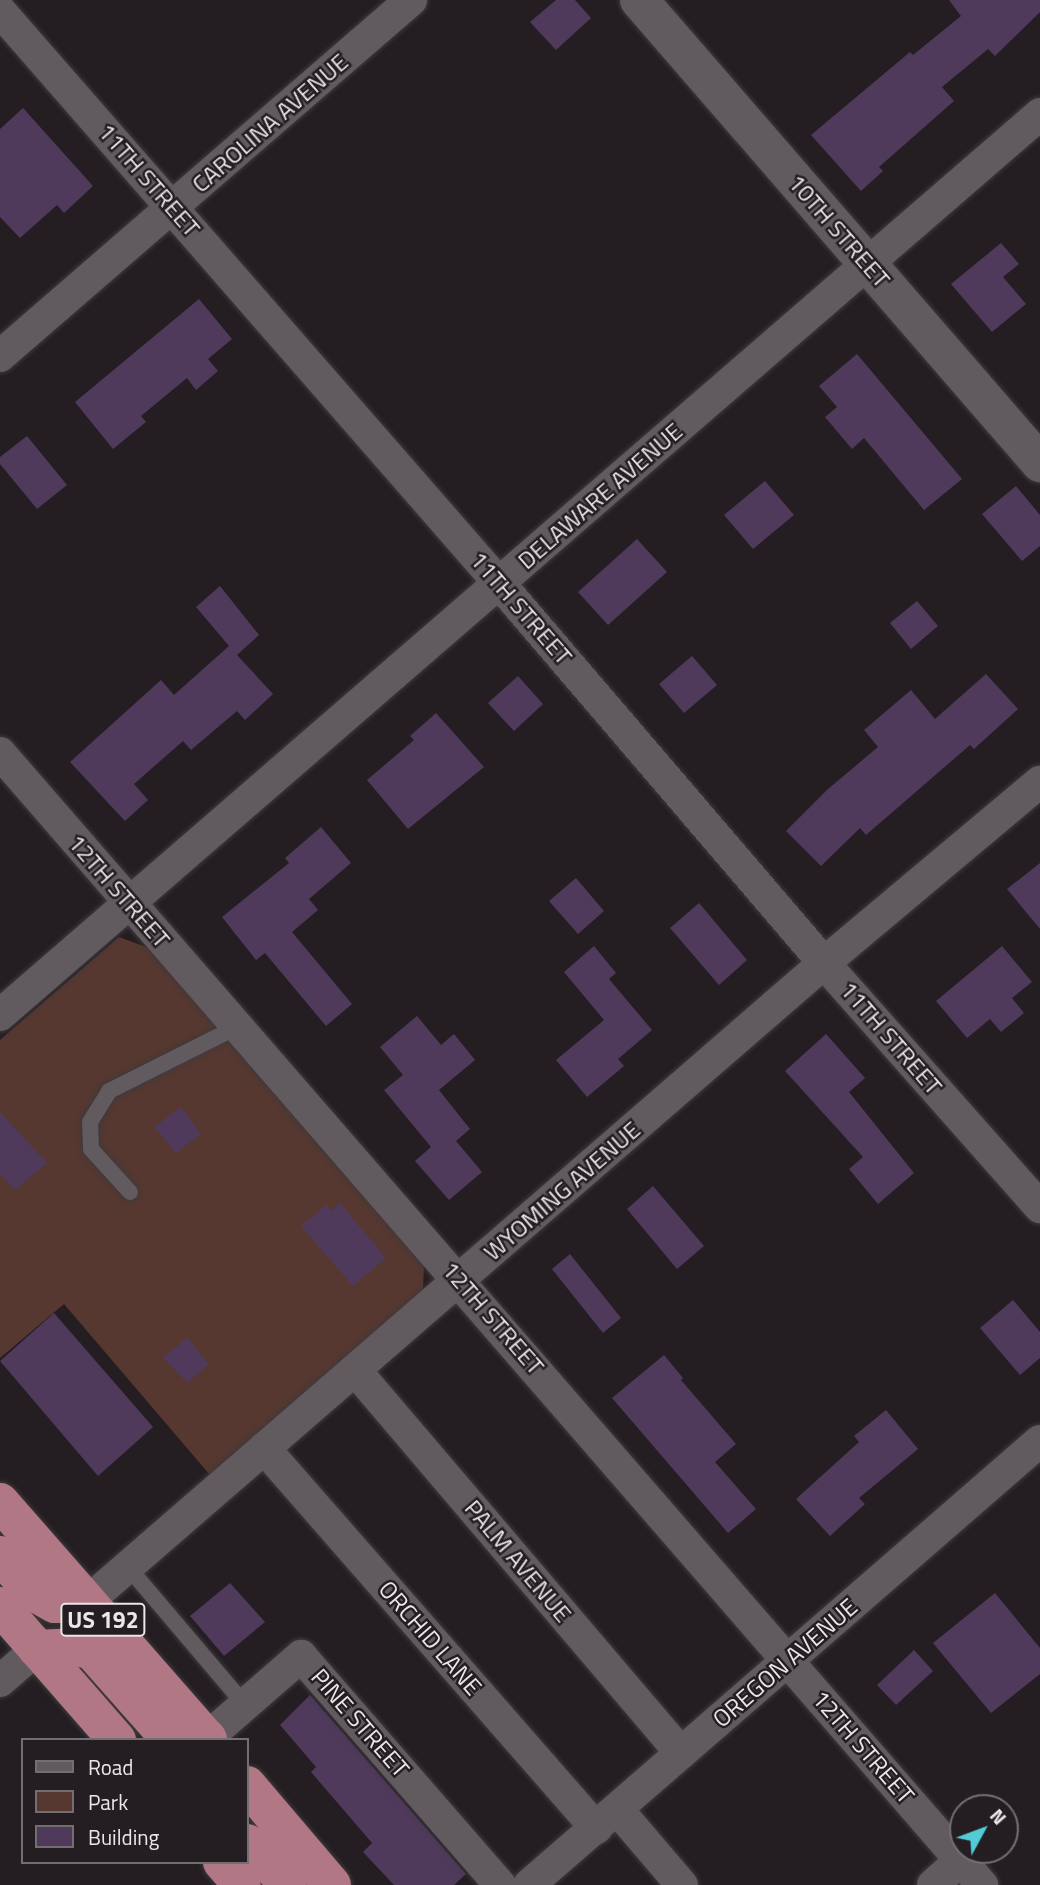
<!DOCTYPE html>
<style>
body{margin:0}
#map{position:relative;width:1040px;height:1885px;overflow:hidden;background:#241e22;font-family:"Titillium Web",sans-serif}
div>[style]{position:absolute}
.green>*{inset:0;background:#563831}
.building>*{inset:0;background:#4f3a5c}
.roads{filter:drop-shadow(0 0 2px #3e393d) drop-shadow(0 0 2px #3e393d)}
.service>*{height:16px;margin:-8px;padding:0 8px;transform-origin:8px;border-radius:8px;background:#615a5e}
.minor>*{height:32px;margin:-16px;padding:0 16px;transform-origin:16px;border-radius:16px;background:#615a5e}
.tertiary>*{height:38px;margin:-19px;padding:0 19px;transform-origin:19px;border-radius:19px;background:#615a5e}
.trunk>*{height:38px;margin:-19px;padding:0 19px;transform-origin:19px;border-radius:19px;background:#b27784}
span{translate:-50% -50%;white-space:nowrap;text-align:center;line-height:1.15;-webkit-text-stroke:5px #241e22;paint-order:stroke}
.shield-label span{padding:2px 5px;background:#241e22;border:2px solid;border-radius:5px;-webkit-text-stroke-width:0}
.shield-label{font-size:23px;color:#eae6e9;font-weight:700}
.street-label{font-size:24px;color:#eae6e9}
.legend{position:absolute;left:21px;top:1738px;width:228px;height:126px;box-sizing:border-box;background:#241e22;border:2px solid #736e72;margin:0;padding:9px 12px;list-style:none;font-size:21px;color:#eae6e9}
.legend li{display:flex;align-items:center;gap:14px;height:35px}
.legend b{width:35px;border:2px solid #736e72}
.north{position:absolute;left:949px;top:1794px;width:70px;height:70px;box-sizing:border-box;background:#241e22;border:2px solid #736e72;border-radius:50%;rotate:49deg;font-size:19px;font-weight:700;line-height:28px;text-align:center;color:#eae6e9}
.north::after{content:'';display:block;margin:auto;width:24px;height:32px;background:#52cbd7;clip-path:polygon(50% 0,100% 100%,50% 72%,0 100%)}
</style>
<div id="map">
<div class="green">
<div style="clip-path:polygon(119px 937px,149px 948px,417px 1253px,424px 1267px,423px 1290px,210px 1475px,64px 1304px,0 1358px,0 1040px)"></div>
</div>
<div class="building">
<div style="clip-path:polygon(556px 0,575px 0,591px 18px,556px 50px,530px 22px)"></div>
<div style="clip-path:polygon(949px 0,1040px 0,1040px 12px,995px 56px,988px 49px,942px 87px,954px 101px,879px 167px,883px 171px,861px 191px,811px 135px,910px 52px,913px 55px,961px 16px)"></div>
<div style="clip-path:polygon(23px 108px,93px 186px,64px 213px,57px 205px,20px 238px,0 217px,0 129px)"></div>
<div style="clip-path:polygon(1001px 243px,1019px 264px,1003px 277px,1026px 304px,992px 332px,951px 284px)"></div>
<div style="clip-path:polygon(199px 299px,232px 339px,208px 359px,218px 371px,196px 390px,187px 378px,141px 416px,146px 422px,113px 449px,75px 402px)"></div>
<div style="clip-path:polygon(857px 354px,962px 479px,924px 510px,864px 438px,852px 449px,825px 417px,837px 407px,819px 386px)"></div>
<div style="clip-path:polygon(27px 436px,67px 485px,37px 509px,0 464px,0 457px)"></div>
<div style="clip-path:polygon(765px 481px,794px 515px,753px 549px,724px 515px)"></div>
<div style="clip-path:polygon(1016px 486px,1040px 515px,1040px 546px,1022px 561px,982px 514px)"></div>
<div style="clip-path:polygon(637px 539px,667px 572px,608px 625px,578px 592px)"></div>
<div style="clip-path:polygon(220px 586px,259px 635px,237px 655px,273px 694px,245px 720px,237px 711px,191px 750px,183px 741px,134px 784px,148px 800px,125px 821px,70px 762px,161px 680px,174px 695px,229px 646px,196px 607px)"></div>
<div style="clip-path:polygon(917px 601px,938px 626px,911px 649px,890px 623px)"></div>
<div style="clip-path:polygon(692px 656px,717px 685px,684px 713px,659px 684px)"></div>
<div style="clip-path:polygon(986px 674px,1018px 709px,974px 749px,970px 745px,866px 835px,860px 828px,821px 866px,786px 831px,828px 789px,878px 747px,864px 730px,911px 690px,935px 719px)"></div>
<div style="clip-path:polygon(518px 676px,543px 704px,514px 731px,488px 703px)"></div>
<div style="clip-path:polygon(436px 713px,484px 767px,408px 829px,367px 780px,414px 740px,410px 736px)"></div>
<div style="clip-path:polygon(321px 827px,351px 863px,309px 899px,318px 910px,292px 932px,352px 1004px,326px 1026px,265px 953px,256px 960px,222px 917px,289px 863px,285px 858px)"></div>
<div style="clip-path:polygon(1040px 863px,1040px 929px,1007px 889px)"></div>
<div style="clip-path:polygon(576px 878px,604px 911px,578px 934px,549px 901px)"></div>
<div style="clip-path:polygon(699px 903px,747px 960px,719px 985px,670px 928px)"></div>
<div style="clip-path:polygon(594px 946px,616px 973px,609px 979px,652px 1030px,618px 1059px,624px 1066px,587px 1097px,556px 1060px,604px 1020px,564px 972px)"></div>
<div style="clip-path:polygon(1002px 946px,1032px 982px,1012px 998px,1024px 1013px,1001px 1032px,990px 1019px,967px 1038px,936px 1001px)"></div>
<div style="clip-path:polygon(417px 1016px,441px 1045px,454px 1034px,475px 1060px,439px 1090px,470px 1129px,456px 1141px,482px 1172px,449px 1200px,415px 1161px,431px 1147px,384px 1090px,403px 1075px,380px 1047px)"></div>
<div style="clip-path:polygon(826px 1034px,865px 1078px,849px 1092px,914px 1173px,878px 1204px,849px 1169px,863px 1157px,785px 1071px)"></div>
<div style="clip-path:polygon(181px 1107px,201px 1134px,176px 1153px,154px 1127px)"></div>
<div style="clip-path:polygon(0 1112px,47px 1163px,15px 1190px,0 1174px)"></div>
<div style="clip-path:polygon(653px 1186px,704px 1246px,677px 1269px,627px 1209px)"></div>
<div style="clip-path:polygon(340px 1203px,386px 1258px,353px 1286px,301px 1226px,326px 1205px,331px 1211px)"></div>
<div style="clip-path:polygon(570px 1254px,621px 1318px,603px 1333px,552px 1269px)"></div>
<div style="clip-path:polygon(1013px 1300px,1040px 1332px,1040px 1358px,1020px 1375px,980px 1328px)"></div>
<div style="clip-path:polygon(54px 1313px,153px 1427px,98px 1476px,0 1361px)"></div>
<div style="clip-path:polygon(187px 1338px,209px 1364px,187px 1383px,163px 1357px)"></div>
<div style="clip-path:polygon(664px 1355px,683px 1378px,681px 1380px,736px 1444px,715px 1462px,756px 1509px,728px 1533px,612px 1398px)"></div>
<div style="clip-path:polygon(886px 1410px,918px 1449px,859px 1498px,865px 1504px,830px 1536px,796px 1499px,859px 1442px,854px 1436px)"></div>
<div style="clip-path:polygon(230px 1583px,265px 1622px,224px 1656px,190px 1616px)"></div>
<div style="clip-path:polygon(995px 1593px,1040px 1648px,1040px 1674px,991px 1713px,933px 1643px)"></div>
<div style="clip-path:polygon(914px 1650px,933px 1671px,896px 1705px,877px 1685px)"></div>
<div style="clip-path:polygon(310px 1695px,466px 1874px,454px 1885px,394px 1885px,363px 1852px,372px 1843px,311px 1772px,316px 1767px,280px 1725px)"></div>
</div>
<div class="roads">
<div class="service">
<div style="left:130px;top:1192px;width:58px;rotate:-132.2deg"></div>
<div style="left:91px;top:1149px;width:27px;rotate:-92deg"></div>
<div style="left:90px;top:1122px;width:36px;rotate:-58deg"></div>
<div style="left:109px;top:1091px;width:143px;rotate:-26.6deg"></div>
<div style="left:128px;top:1567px;width:181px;rotate:49.7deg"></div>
</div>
<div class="minor">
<div style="left:0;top:11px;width:759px;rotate:48.9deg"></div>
<div style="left:499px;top:583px;width:500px;rotate:49.46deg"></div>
<div style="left:824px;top:963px;width:326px;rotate:48.5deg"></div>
<div style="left:0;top:356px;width:544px;rotate:-40.9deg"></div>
<div style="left:0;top:753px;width:1499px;rotate:49.06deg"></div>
<div style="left:0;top:1015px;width:1376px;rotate:-40.9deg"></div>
<div style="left:355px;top:1370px;width:503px;rotate:49.6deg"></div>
<div style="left:264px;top:1448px;width:505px;rotate:48.86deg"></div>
<div style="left:87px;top:1602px;width:975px;rotate:-40.93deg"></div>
<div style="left:824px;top:963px;width:282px;rotate:-40deg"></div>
<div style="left:0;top:1681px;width:49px;rotate:-40.9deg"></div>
<div style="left:207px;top:1738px;width:125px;rotate:-41.1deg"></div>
<div style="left:301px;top:1656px;width:303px;rotate:49deg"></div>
<div style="left:617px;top:1809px;width:100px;rotate:49.5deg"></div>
<div style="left:529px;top:1885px;width:677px;rotate:-40.99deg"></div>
<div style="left:933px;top:1885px;width:38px;rotate:-42deg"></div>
</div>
<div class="tertiary">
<div style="left:639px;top:0;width:613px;rotate:49.1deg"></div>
</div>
<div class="trunk">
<div style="left:0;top:1502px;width:316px;rotate:48.8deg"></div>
<div style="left:0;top:1555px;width:50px;rotate:48.3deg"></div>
<div style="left:33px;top:1592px;width:25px;rotate:29deg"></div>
<div style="left:55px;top:1604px;width:32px;rotate:-4deg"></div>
<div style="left:0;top:1606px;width:178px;rotate:48.9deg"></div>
<div style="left:37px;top:1649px;width:36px;rotate:-3deg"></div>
<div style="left:73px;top:1647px;width:18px;rotate:9deg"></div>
<div style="left:91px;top:1650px;width:107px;rotate:48.4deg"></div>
<div style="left:162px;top:1730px;width:46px;rotate:10.1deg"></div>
<div style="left:247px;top:1785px;width:131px;rotate:49.6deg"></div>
<div style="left:247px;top:1843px;width:9px;rotate:27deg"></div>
<div style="left:255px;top:1847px;width:50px;rotate:49deg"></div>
<div style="left:222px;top:1862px;width:30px;rotate:49deg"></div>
</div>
</div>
<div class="shield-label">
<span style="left:103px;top:1620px">US 192</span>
</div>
<div class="street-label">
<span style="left:270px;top:123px;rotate:-41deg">CAROLINA AVENUE</span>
<span style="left:149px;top:180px;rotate:49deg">11TH STREET</span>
<span style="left:839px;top:231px;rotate:49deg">10TH STREET</span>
<span style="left:600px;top:496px;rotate:-41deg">DELAWARE AVENUE</span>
<span style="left:521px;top:608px;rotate:49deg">11TH STREET</span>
<span style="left:119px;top:891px;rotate:49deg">12TH STREET</span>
<span style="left:891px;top:1038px;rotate:49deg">11TH STREET</span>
<span style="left:562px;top:1191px;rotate:-41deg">WYOMING AVENUE</span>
<span style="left:493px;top:1318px;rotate:49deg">12TH STREET</span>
<span style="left:518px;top:1561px;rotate:50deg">PALM AVENUE</span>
<span style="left:430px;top:1638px;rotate:49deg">ORCHID LANE</span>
<span style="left:785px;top:1663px;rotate:-41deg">OREGON AVENUE</span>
<span style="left:360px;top:1723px;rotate:49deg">PINE STREET</span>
<span style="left:863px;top:1747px;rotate:49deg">12TH STREET</span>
</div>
<ul class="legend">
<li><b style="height:9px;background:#615a5e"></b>Road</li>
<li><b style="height:19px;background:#563831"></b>Park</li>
<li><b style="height:19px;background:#4f3a5c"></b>Building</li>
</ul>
<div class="north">N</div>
</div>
